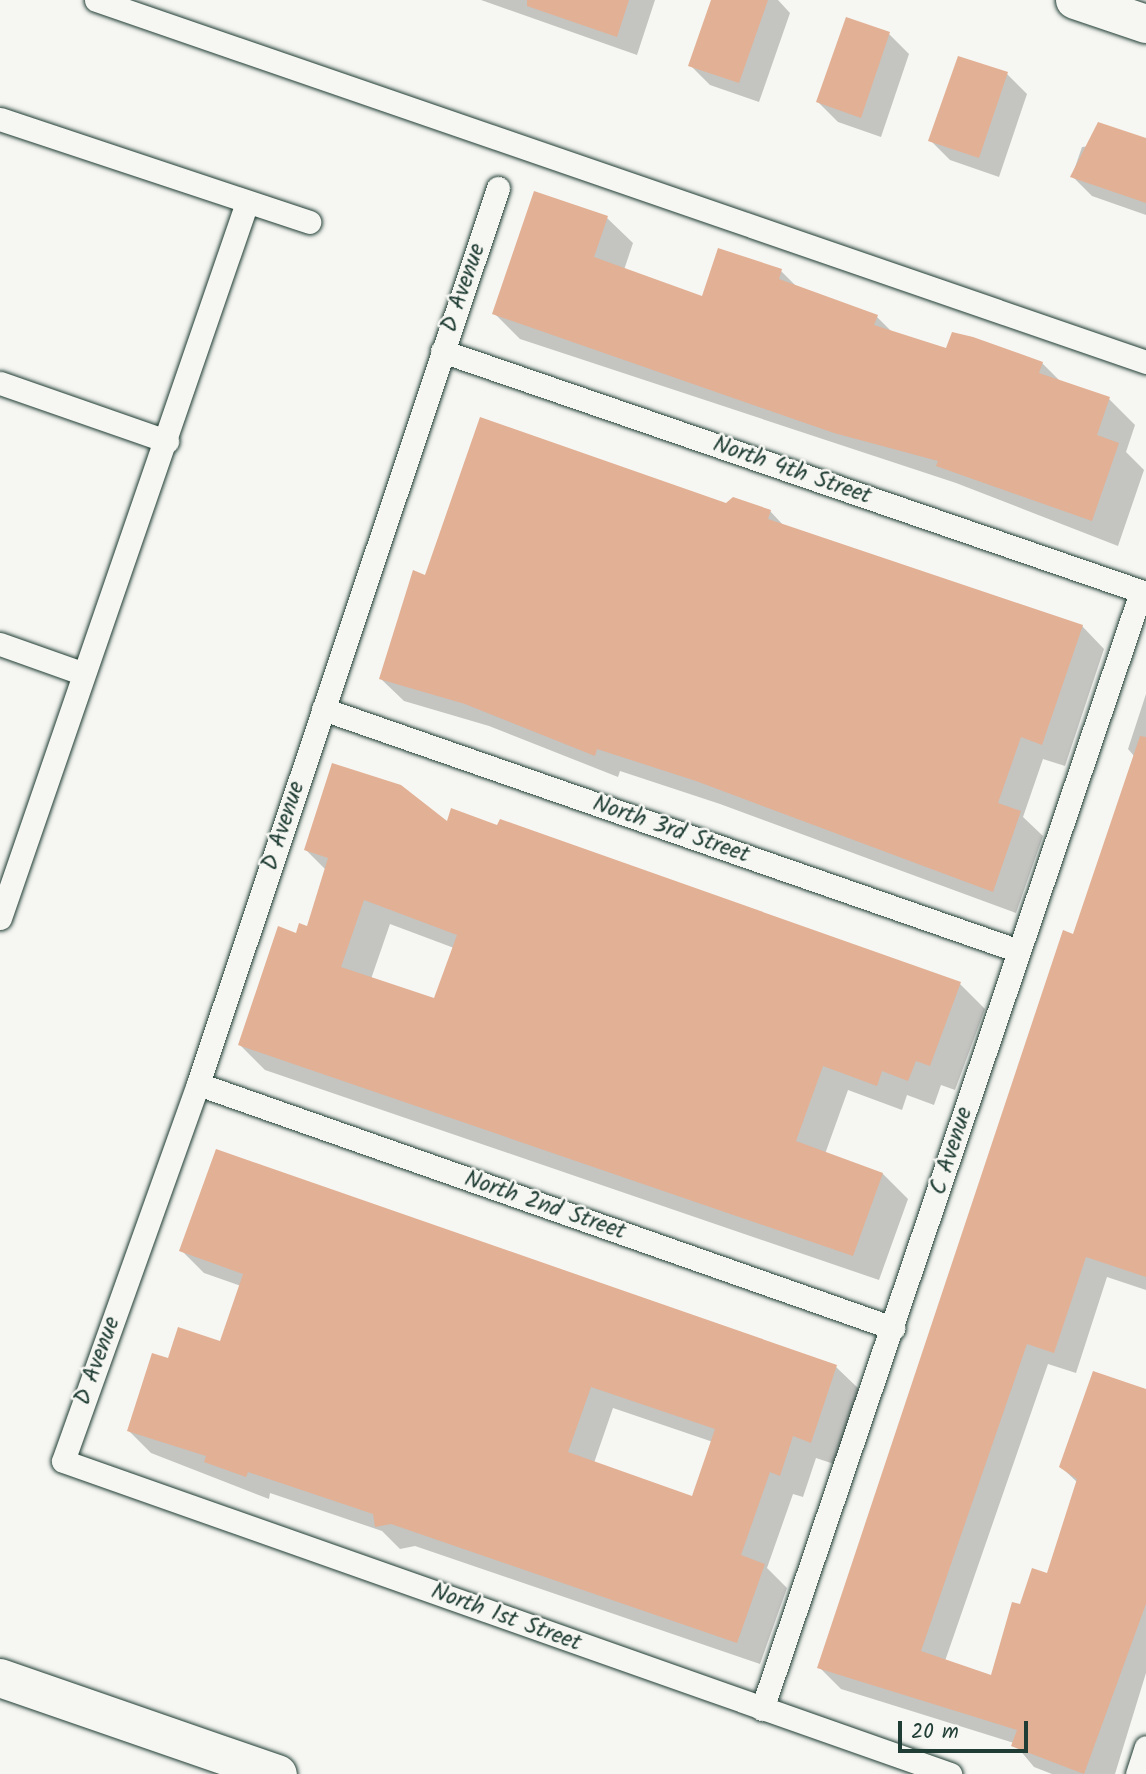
<!DOCTYPE html>
<style>
body{margin:0}
#map{position:relative;width:1146px;height:1774px;overflow:hidden;background:#f6f6f2;font-family:Kalam,sans-serif}
div>[style]{position:absolute}
.shadow>*{inset:0;background:#0003}
.building>*{inset:0;background:#e2b094}
.roads{filter:drop-shadow(0 0 2px #1f3d34) drop-shadow(0 0 2px #1f3d34)}
.lane>*{height:23px;margin:-11.5px;padding:0 11.5px;transform-origin:11.5px;border-radius:11.5px;background:#f6f6f2}
.street>*{height:38px;margin:-19px;padding:0 19px;transform-origin:19px;border-radius:19px;background:#f6f6f2}
.secondary>*{height:38px;margin:-19px;padding:0 19px;transform-origin:19px;border-radius:19px;background:#f6f6f2}
span{translate:-50% -50%;white-space:nowrap;text-align:center;line-height:1.15;-webkit-text-stroke:5px #f6f6f2;paint-order:stroke}
.street-label{font-size:23px;color:#1f3d34}
.scale{position:absolute;left:898px;top:1721px;width:130px;height:32px;box-sizing:border-box;border:4px solid #1f3d34;border-top:0;padding-left:9px;font-size:21px;line-height:24px;white-space:nowrap;color:#1f3d34;-webkit-text-stroke:5px #f6f6f2;paint-order:stroke}
</style>
<div id="map">
<div class="shadow">
<div style="clip-path:polygon(481px 0,655px 0,637px 55px)"></div>
<div style="clip-path:polygon(713px 0,778px 0,790px 13px,759px 102px,710px 85px,690px 65px)"></div>
<div style="clip-path:polygon(889px 34px,909px 54px,881px 137px,838px 122px,818px 102px)"></div>
<div style="clip-path:polygon(1007px 74px,1027px 94px,999px 177px,950px 160px,930px 140px)"></div>
<div style="clip-path:polygon(1146px 140px,1146px 215px,1092px 196px,1072px 176px,1082px 147px)"></div>
<div style="clip-path:polygon(607px 218px,633px 243px,624px 270px,703px 298px,781px 271px,798px 288px,877px 317px,893px 333px,947px 351px,1042px 363px,1062px 383px,1109px 399px,1135px 425px,1126px 452px,1144px 470px,1118px 546px,956px 483px,520px 339px,494px 313px)"></div>
<div style="clip-path:polygon(727px 505px,770px 511px,785px 527px,1082px 626px,1104px 649px,1065px 766px,1043px 759px,1023px 817px,1043px 836px,1016px 913px,720px 804px,620px 771px,618px 777px,489px 726px,404px 701px,381px 679px,426px 577px)"></div>
<div style="clip-path:polygon(1146px 694px,1146px 1290px,1107px 1277px,1076px 1373px,1048px 1364px,945px 1661px,992px 1677px,1021px 1606px,1048px 1575px,1078px 1483px,1061px 1467px,1146px 1391px,1146px 1673px,1115px 1774px,1052px 1774px,1034px 1767px,1014px 1743px,841px 1689px,819px 1667px,1074px 936px,1134px 756px,1128px 749px)"></div>
<div style="clip-path:polygon(evenodd,448px 823px,960px 984px,985px 1009px,955px 1090px,941px 1085px,934px 1105px,907px 1095px,902px 1110px,848px 1090px,825px 1154px,883px 1174px,908px 1199px,879px 1280px,265px 1070px,240px 1045px,297px 935px,308px 928px,326px 870px,306px 850px,448px 823px,390px 924px,454px 948px,435px 1000px,371px 979px,390px 924px)"></div>
<div style="clip-path:polygon(evenodd,182px 1251px,836px 1367px,859px 1389px,834px 1464px,816px 1458px,803px 1497px,793px 1494px,767px 1568px,787px 1588px,760px 1664px,415px 1546px,400px 1549px,382px 1531px,270px 1493px,269px 1499px,151px 1453px,129px 1431px,169px 1360px,221px 1343px,241px 1286px,204px 1273px,182px 1251px,613px 1408px,713px 1442px,693px 1498px,594px 1463px,613px 1408px)"></div>
</div>
<div class="building">
<div style="clip-path:polygon(527px 0,629px 0,617px 37px,527px 6px)"></div>
<div style="clip-path:polygon(711px 0,768px 0,739px 83px,688px 66px)"></div>
<div style="clip-path:polygon(846px 17px,890px 32px,861px 118px,816px 102px)"></div>
<div style="clip-path:polygon(958px 56px,1008px 72px,979px 158px,928px 141px)"></div>
<div style="clip-path:polygon(1098px 122px,1146px 138px,1146px 203px,1070px 177px)"></div>
<div style="clip-path:polygon(534px 191px,608px 216px,594px 257px,702px 296px,718px 248px,782px 269px,779px 279px,878px 315px,874px 325px,946px 348px,952px 332px,973px 337px,1043px 362px,1039px 373px,1110px 397px,1097px 435px,1119px 443px,1092px 521px,936px 466px,938px 461px,834px 433px,492px 314px)"></div>
<div style="clip-path:polygon(480px 417px,726px 503px,733px 497px,771px 510px,768px 519px,1083px 625px,1042px 745px,1021px 737px,998px 803px,1021px 811px,993px 892px,696px 781px,597px 749px,595px 756px,465px 704px,379px 679px,413px 570px,425px 575px)"></div>
<div style="clip-path:polygon(1140px 736px,1146px 737px,1146px 1277px,1086px 1257px,1054px 1353px,1027px 1344px,921px 1651px,991px 1675px,1012px 1602px,1020px 1604px,1032px 1568px,1047px 1573px,1077px 1479px,1059px 1467px,1093px 1371px,1146px 1389px,1146px 1604px,1084px 1774px,1011px 1746px,1017px 1730px,817px 1668px,1063px 930px,1073px 934px)"></div>
<div style="clip-path:polygon(evenodd,332px 763px,401px 785px,447px 821px,451px 808px,497px 825px,500px 819px,961px 982px,930px 1066px,916px 1061px,908px 1081px,882px 1071px,877px 1086px,823px 1066px,796px 1141px,883px 1173px,853px 1256px,238px 1045px,278px 926px,296px 933px,299px 923px,307px 926px,328px 858px,304px 850px,332px 763px,364px 900px,457px 935px,434px 998px,341px 967px,364px 900px)"></div>
<div style="clip-path:polygon(evenodd,216px 1149px,837px 1365px,811px 1443px,793px 1436px,780px 1476px,770px 1472px,741px 1555px,765px 1564px,737px 1643px,391px 1524px,375px 1527px,373px 1514px,248px 1472px,246px 1477px,204px 1462px,206px 1456px,127px 1431px,152px 1353px,168px 1358px,178px 1327px,220px 1341px,243px 1274px,179px 1251px,216px 1149px,591px 1387px,715px 1429px,692px 1496px,568px 1452px,591px 1387px)"></div>
</div>
<div class="roads">
<div class="lane">
<div style="left:96px;top:0;width:1111px;rotate:19.02deg"></div>
<div style="left:0;top:119px;width:326px;rotate:18.4deg"></div>
<div style="left:498px;top:188px;width:945px;rotate:108.51deg"></div>
<div style="left:198px;top:1084px;width:400px;rotate:109.7deg"></div>
<div style="left:63px;top:1461px;width:941px;rotate:19.44deg"></div>
<div style="left:442px;top:351px;width:744px;rotate:18.97deg"></div>
<div style="left:0;top:383px;width:177px;rotate:19.2deg"></div>
<div style="left:0;top:644px;width:87px;rotate:19.5deg"></div>
<div style="left:323px;top:709px;width:737px;rotate:19.17deg"></div>
<div style="left:0;top:918px;width:754px;rotate:-70.96deg"></div>
<div style="left:198px;top:1084px;width:737px;rotate:19.35deg"></div>
<div style="left:762px;top:1709px;width:1180px;rotate:-71.26deg"></div>
<div style="left:1137px;top:1774px;width:28px;rotate:-72deg"></div>
</div>
<div class="street">
<div style="left:1075px;top:0;width:75px;rotate:18.7deg"></div>
</div>
<div class="secondary">
<div style="left:0;top:1678px;width:294px;rotate:19.1deg"></div>
</div>
</div>
<div class="street-label">
<span style="left:464px;top:288px;rotate:-71deg">D Avenue</span>
<span style="left:792px;top:471px;rotate:19deg">North 4th Street</span>
<span style="left:284px;top:826px;rotate:-72deg">D Avenue</span>
<span style="left:671px;top:830px;rotate:19deg">North 3rd Street</span>
<span style="left:952px;top:1151px;rotate:-72deg">C Avenue</span>
<span style="left:545px;top:1206px;rotate:19deg">North 2nd Street</span>
<span style="left:98px;top:1361px;rotate:-70deg">D Avenue</span>
<span style="left:506px;top:1618px;rotate:20deg">North 1st Street</span>
</div>
<div class="scale">20 m</div>
</div>
